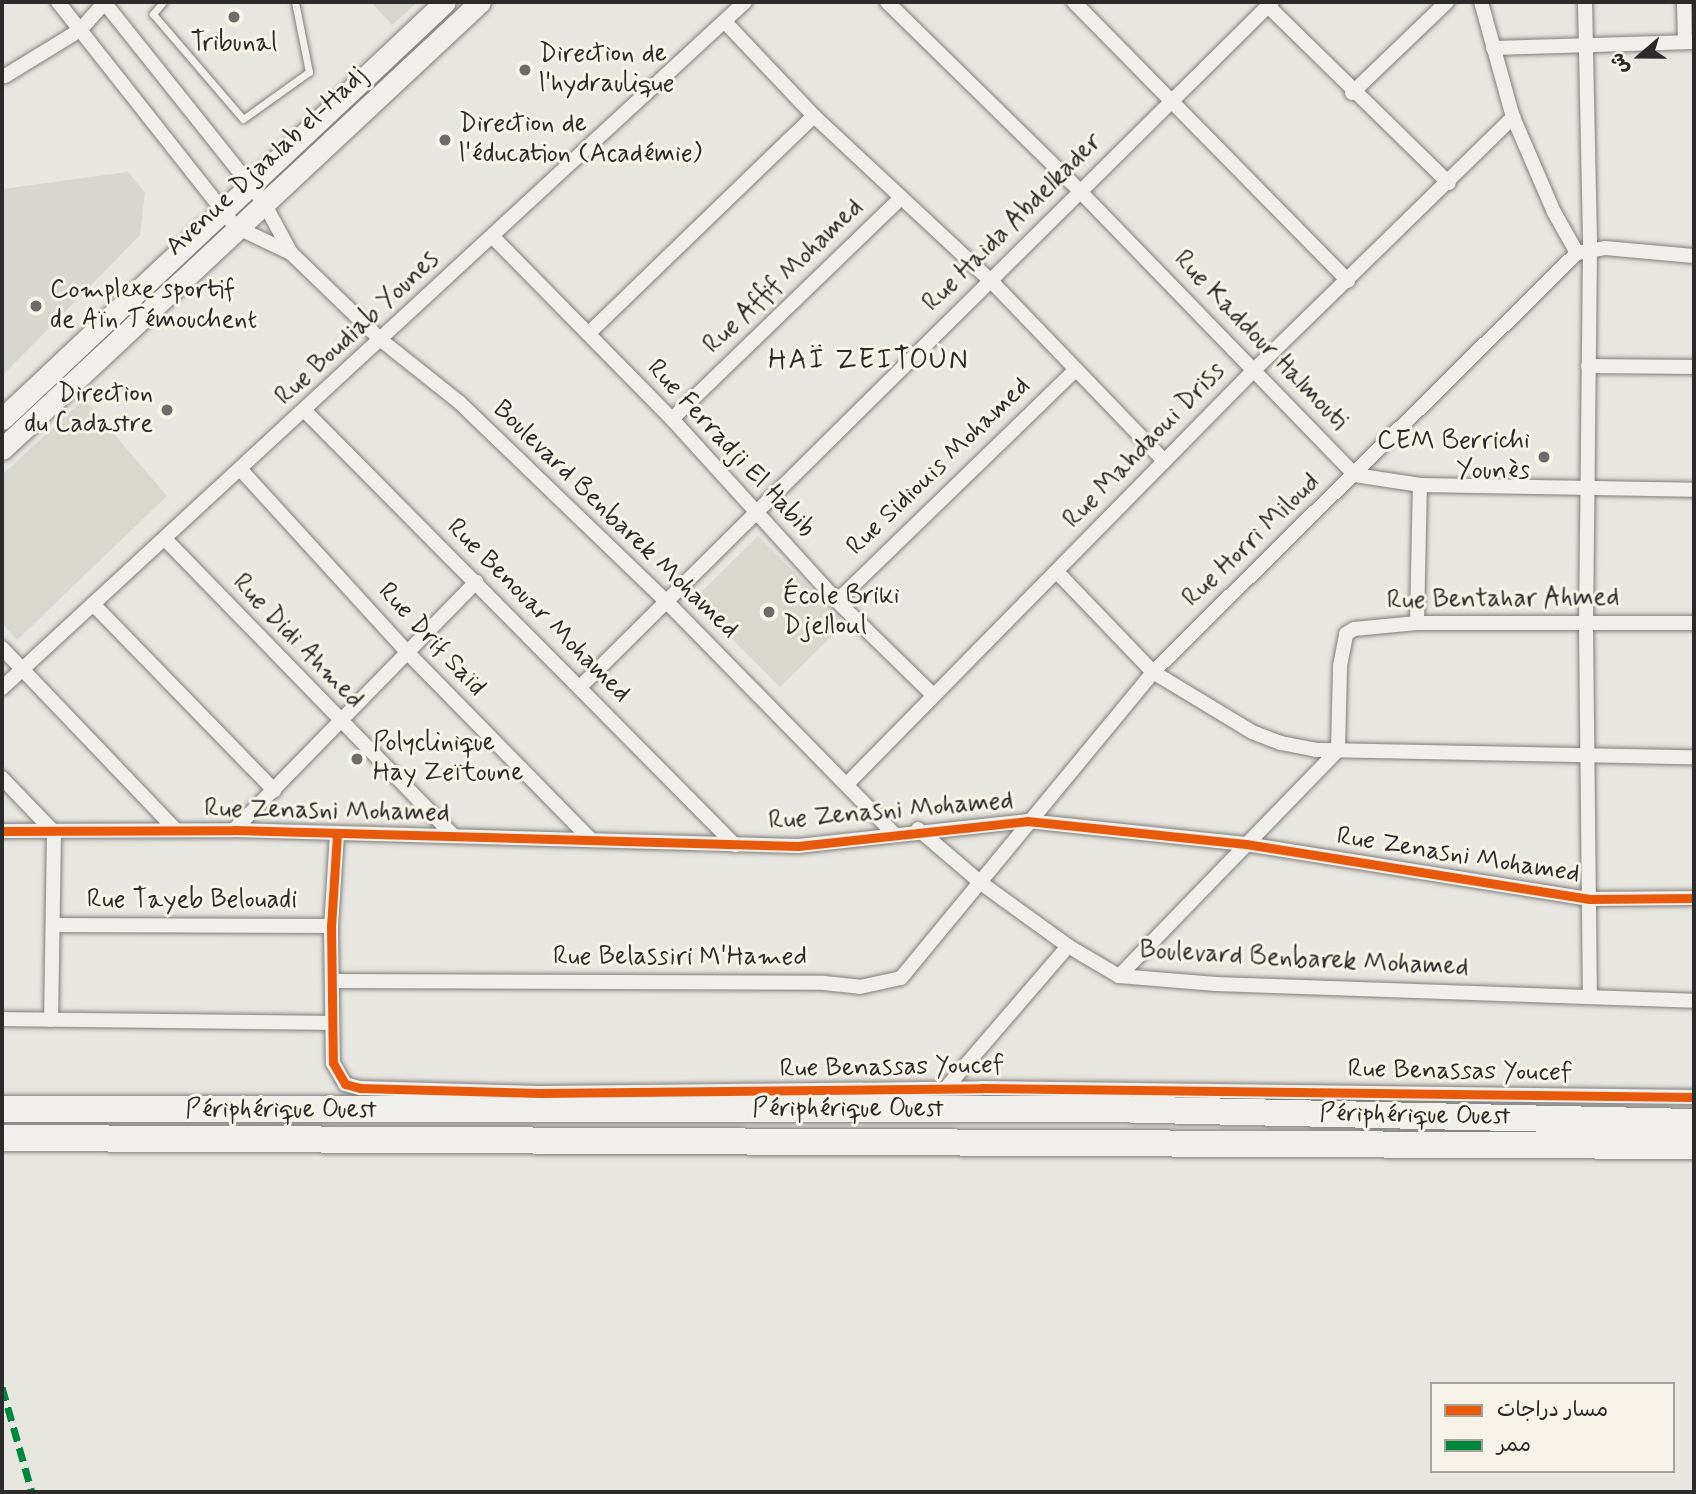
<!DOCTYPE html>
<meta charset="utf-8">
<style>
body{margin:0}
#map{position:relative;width:1696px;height:1494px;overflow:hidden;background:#e8e6e0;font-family:Mynerve,"Playpen Sans Arabic",sans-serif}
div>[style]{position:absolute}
.built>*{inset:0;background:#dad7cf}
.green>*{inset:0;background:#d8d6ce}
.roads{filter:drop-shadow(0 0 2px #807f7c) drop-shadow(0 0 2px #807f7c)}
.lane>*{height:7px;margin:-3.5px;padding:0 3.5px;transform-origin:3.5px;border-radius:3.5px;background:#f0efeb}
.street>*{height:14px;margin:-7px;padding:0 7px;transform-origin:7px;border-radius:7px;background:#f0efeb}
.secondary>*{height:21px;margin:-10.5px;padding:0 10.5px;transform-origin:10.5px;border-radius:10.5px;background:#f0efeb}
.highway>*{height:26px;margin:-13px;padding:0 13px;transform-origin:13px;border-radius:13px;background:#f0efeb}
.quiet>*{height:7px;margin-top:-3.5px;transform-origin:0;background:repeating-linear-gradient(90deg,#00873e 0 14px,transparent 0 21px)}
.cycleway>*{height:9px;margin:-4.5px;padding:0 4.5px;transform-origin:4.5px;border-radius:4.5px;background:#e8590c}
.dots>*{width:19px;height:19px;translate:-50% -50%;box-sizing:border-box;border:4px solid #f7f3e8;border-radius:50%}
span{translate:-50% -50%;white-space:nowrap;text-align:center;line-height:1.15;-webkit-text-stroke:6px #f7f3e8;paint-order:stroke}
.poi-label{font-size:26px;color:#2b2b2b}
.left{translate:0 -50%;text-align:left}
.right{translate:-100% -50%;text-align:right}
.street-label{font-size:26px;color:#2b2b2b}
.neighbourhood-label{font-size:28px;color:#2b2b2b;letter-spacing:2px}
.frame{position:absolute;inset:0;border:4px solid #2b2b2b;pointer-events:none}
.legend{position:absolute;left:1430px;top:1382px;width:245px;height:91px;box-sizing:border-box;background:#f7f3e8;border:2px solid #a5a39c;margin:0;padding:9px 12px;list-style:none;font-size:21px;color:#2b2b2b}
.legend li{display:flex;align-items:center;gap:14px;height:35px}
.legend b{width:35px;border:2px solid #a5a39c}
.north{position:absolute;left:1605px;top:21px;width:70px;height:70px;-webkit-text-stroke:5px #f7f3e8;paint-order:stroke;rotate:250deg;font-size:19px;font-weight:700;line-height:28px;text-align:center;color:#2b2b2b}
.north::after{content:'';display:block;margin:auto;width:24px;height:32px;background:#2b2b2b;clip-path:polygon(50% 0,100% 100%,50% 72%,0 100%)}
</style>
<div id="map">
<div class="built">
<div style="clip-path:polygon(84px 399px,167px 496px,17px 640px,2px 623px,2px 475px)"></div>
<div style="clip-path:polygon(758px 536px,845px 623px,780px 687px,693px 600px)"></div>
</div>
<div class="green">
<div style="clip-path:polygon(371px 2px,418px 2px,392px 25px)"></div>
<div style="clip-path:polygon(128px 172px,145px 193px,140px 235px,2px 376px,2px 189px)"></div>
</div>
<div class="roads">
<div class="lane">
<div style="left:163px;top:2px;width:16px;rotate:130deg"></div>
<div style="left:153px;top:14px;width:138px;rotate:49.4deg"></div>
<div style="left:243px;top:119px;width:81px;rotate:-35.5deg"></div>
<div style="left:309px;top:72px;width:71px;rotate:-101.3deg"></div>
</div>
<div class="street">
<div style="left:58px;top:2px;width:287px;rotate:51.7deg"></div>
<div style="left:236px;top:227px;width:61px;rotate:25.3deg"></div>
<div style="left:104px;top:2px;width:255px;rotate:51.4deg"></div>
<div style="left:263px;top:201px;width:59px;rotate:61.7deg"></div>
<div style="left:291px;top:253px;width:125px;rotate:44deg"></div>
<div style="left:381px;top:340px;width:100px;rotate:38.5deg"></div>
<div style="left:459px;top:402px;width:287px;rotate:43.9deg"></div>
<div style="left:666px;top:601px;width:326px;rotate:45.6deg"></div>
<div style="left:887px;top:2px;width:256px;rotate:44.4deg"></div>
<div style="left:1070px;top:181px;width:409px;rotate:45.9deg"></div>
<div style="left:1355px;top:475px;width:66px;rotate:8.7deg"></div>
<div style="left:1420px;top:485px;width:274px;rotate:1deg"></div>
<div style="left:1074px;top:2px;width:391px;rotate:45.5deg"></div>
<div style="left:1481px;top:2px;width:119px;rotate:74.5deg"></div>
<div style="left:1513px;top:117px;width:103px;rotate:66.7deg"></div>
<div style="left:1554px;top:212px;width:47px;rotate:60.7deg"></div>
<div style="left:1585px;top:2px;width:246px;rotate:88.8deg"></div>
<div style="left:1590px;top:248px;width:375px;rotate:90.6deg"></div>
<div style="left:1586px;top:623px;width:374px;rotate:89.4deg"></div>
<div style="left:1684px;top:2px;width:40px;rotate:88.6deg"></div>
<div style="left:1268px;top:6px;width:253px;rotate:44.4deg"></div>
<div style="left:725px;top:22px;width:129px;rotate:46.6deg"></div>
<div style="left:814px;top:116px;width:242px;rotate:43deg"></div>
<div style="left:991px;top:281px;width:250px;rotate:46.1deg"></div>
<div style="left:1493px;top:48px;width:201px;rotate:-1.7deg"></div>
<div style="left:5px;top:76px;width:88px;rotate:-31.5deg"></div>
<div style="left:80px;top:30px;width:38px;rotate:-48deg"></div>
<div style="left:1352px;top:93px;width:132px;rotate:-43.8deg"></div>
<div style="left:493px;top:237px;width:255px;rotate:45.5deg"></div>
<div style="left:672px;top:419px;width:246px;rotate:47.8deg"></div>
<div style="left:837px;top:601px;width:133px;rotate:44.4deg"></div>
<div style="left:588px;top:334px;width:314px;rotate:-44deg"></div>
<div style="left:1588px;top:366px;width:106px;rotate:0.5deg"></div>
<div style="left:306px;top:412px;width:610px;rotate:45.27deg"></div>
<div style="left:672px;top:419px;width:317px;rotate:-44deg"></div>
<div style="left:241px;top:470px;width:246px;rotate:47.6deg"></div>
<div style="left:407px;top:652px;width:262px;rotate:45.6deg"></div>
<div style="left:165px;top:539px;width:414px;rotate:45.8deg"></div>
<div style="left:1057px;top:572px;width:139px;rotate:46.2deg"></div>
<div style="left:1153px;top:672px;width:116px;rotate:31.2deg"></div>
<div style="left:1252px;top:732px;width:31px;rotate:21deg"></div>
<div style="left:1281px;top:743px;width:36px;rotate:11deg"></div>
<div style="left:1316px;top:750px;width:378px;rotate:1.1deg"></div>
<div style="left:837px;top:601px;width:333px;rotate:-44.1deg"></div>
<div style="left:93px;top:604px;width:260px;rotate:45.8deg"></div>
<div style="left:1417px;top:623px;width:138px;rotate:-88.8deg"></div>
<div style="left:2px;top:648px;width:250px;rotate:46.3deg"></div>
<div style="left:580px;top:687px;width:974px;rotate:-44.71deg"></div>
<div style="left:2px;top:688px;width:1011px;rotate:-42.72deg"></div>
<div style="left:2px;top:778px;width:75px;rotate:46.1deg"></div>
<div style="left:54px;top:832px;width:188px;rotate:90.9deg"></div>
<div style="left:847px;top:784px;width:582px;rotate:-45.49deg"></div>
<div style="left:1255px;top:369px;width:361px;rotate:-44.3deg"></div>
<div style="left:918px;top:829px;width:83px;rotate:40.6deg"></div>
<div style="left:981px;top:883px;width:107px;rotate:35.9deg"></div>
<div style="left:1068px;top:946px;width:59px;rotate:30.5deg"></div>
<div style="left:1119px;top:976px;width:97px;rotate:4.7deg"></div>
<div style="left:1216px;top:984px;width:478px;rotate:2deg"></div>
<div style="left:234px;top:830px;width:347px;rotate:-45.7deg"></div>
<div style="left:2px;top:831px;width:232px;rotate:-0.2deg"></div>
<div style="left:234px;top:830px;width:564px;rotate:1.62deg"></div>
<div style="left:798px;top:846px;width:230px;rotate:-6.2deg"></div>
<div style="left:1027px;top:821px;width:220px;rotate:6deg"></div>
<div style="left:1246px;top:844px;width:348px;rotate:9.1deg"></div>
<div style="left:1590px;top:899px;width:104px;rotate:-0.6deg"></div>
<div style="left:337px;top:834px;width:92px;rotate:93.7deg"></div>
<div style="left:331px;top:926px;width:137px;rotate:89.2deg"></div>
<div style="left:333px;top:1063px;width:24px;rotate:60deg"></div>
<div style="left:345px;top:1084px;width:16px;rotate:15deg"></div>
<div style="left:360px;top:1088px;width:180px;rotate:1.6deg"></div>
<div style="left:540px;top:1093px;width:442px;rotate:-0.6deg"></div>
<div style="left:982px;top:1088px;width:712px;rotate:0.72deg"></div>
<div style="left:53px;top:925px;width:278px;rotate:0.2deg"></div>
<div style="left:1119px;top:976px;width:315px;rotate:-45.9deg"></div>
<div style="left:1338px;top:750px;width:84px;rotate:-88.6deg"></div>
<div style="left:1340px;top:666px;width:33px;rotate:-79deg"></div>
<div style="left:1346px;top:634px;width:9px;rotate:-32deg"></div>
<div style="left:1354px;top:629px;width:63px;rotate:-5.4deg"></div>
<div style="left:1417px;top:623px;width:277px"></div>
<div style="left:333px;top:981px;width:491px;rotate:0.2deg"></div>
<div style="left:824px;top:983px;width:36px;rotate:6deg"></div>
<div style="left:860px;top:987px;width:42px;rotate:-12.4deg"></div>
<div style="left:901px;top:978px;width:396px;rotate:-50.5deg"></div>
<div style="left:1153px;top:672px;width:596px;rotate:-44.66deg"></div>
<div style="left:1577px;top:253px;width:28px;rotate:-10deg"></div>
<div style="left:1605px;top:248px;width:89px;rotate:5.1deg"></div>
<div style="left:2px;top:1019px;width:330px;rotate:0.7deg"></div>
<div style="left:946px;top:1088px;width:187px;rotate:-49.3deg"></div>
</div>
<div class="secondary">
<div style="left:2px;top:419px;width:608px;rotate:-43.27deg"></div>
<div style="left:2px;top:449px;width:654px;rotate:-43.08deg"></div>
</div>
<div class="highway">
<div style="left:2px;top:1109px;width:1105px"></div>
<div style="left:1107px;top:1109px;width:587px;rotate:1.27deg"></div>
<div style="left:2px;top:1138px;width:1692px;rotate:0.27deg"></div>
</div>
</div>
<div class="quiet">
<div style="left:2px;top:1387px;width:109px;rotate:74.1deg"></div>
</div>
<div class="cycleway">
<div style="left:2px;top:831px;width:232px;rotate:-0.2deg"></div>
<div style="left:234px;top:830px;width:564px;rotate:1.62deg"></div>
<div style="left:798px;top:846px;width:230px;rotate:-6.2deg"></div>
<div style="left:1027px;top:821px;width:220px;rotate:6deg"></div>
<div style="left:1246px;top:844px;width:348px;rotate:9.1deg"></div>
<div style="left:1590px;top:899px;width:104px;rotate:-0.6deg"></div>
<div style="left:337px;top:834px;width:92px;rotate:93.7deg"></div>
<div style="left:331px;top:926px;width:137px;rotate:89.2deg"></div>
<div style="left:333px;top:1063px;width:24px;rotate:60deg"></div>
<div style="left:345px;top:1084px;width:16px;rotate:15deg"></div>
<div style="left:360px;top:1088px;width:180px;rotate:1.6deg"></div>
<div style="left:540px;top:1093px;width:442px;rotate:-0.6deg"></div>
<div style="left:982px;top:1088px;width:712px;rotate:0.72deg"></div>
</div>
<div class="dots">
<div style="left:234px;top:17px;background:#6d6c6a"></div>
<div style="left:525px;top:70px;background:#6d6c6a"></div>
<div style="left:445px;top:140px;background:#6d6c6a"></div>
<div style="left:36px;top:306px;background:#6d6c6a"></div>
<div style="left:167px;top:410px;background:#6d6c6a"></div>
<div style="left:1544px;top:457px;background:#6d6c6a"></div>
<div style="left:769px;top:612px;background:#6d6c6a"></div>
<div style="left:357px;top:759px;background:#6d6c6a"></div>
</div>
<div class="poi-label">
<span style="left:234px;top:44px">Tribunal</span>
<span class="left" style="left:539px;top:70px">Direction de<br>l'hydraulique</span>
<span class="left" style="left:459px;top:140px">Direction de<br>l'éducation (Académie)</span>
<span class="left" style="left:50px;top:306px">Complexe sportif<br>de Aïn Témouchent</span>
<span class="right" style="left:153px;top:410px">Direction<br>du Cadastre</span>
<span class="right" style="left:1530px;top:457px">CEM Berrichi<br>Younès</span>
<span class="left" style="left:783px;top:612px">École Briki<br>Djelloul</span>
<span class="left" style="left:373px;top:759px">Polyclinique<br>Hay Zeïtoune</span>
</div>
<div class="street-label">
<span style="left:267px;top:162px;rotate:-43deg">Avenue Djaalab el-Hadj</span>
<span style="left:1013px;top:223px;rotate:-45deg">Rue Haida Abdelkader</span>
<span style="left:784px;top:277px;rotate:-44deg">Rue Affif Mohamed</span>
<span style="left:358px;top:329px;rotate:-43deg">Rue Boudiab Younes</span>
<span style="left:1260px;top:341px;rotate:46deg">Rue Kaddour Halmouti</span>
<span style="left:1145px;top:446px;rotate:-46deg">Rue Mahdaoui Driss</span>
<span style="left:730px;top:449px;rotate:47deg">Rue Ferradji El Habib</span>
<span style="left:939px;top:467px;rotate:-44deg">Rue Sidiouis Mohamed</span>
<span style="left:615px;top:520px;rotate:44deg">Boulevard Benbarek Mohamed</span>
<span style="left:1252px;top:541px;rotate:-44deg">Rue Horri Miloud</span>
<span style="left:1503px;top:600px;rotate:-1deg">Rue Bentahar Ahmed</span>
<span style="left:538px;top:611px;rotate:45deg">Rue Benouar Mohamed</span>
<span style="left:431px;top:640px;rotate:47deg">Rue Drif Saïd</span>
<span style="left:297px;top:642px;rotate:46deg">Rue Didi Ahmed</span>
<span style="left:327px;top:812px;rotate:1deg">Rue Zenasni Mohamed</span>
<span style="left:891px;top:812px;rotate:-5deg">Rue Zenasni Mohamed</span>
<span style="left:1458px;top:856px;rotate:9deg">Rue Zenasni Mohamed</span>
<span style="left:192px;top:901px">Rue Tayeb Belouadi</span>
<span style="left:680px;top:958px">Rue Belassiri M'Hamed</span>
<span style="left:1304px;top:960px;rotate:3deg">Boulevard Benbarek Mohamed</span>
<span style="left:892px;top:1068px;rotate:-1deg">Rue Benassas Youcef</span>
<span style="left:1460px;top:1072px;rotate:1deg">Rue Benassas Youcef</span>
<span style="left:848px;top:1110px">Périphérique Ouest</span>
<span style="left:281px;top:1111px">Périphérique Ouest</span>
<span style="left:1415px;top:1116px;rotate:1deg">Périphérique Ouest</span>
</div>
<div class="neighbourhood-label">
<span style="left:869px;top:361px">HAÏ ZEITOUN</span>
</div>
<div class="frame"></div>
<ul class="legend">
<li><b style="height:9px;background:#e8590c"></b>مسار دراجات</li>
<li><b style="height:9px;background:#00873e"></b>ممر</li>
</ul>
<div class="north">ش</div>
</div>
